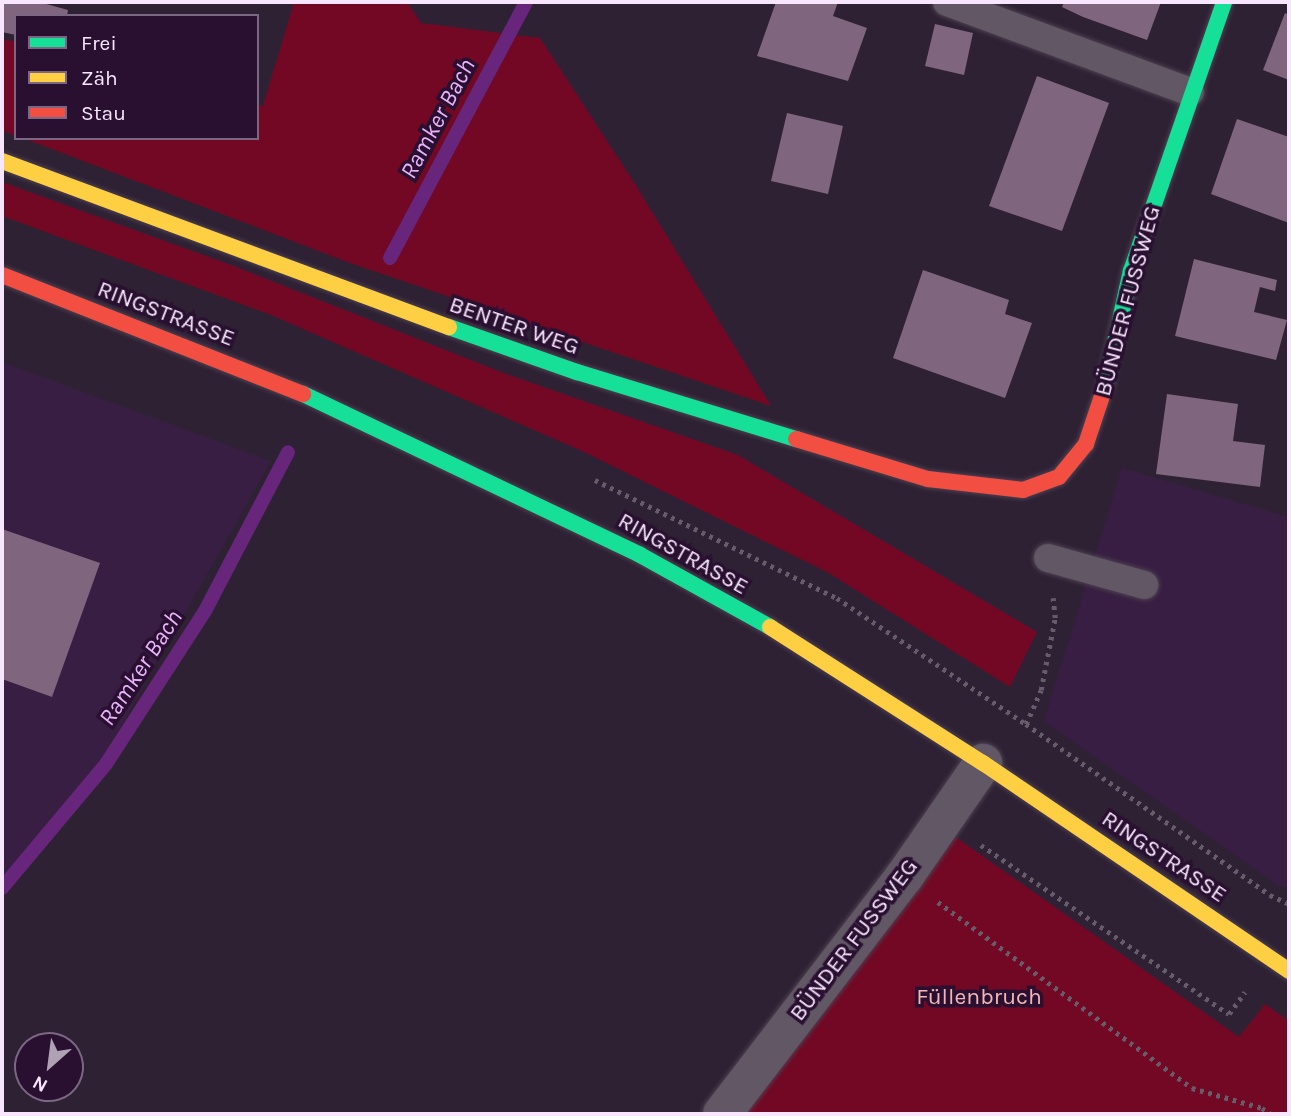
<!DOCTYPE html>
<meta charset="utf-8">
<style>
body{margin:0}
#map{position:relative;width:1291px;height:1116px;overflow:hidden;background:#2f2134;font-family:Karla,sans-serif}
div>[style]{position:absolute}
.built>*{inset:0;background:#391e43}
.green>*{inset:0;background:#730825}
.stream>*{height:14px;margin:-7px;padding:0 7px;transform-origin:7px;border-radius:7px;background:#67267c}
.building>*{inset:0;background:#7f657d}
.path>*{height:4.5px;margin-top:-2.25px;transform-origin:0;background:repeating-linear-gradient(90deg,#665c6a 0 3.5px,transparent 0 8.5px)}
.roads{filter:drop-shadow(0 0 2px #4c4050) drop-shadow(0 0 2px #4c4050)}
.lane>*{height:28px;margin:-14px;padding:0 14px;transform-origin:14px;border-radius:14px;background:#625765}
.street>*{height:38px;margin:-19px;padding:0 19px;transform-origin:19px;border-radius:19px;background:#625765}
.fast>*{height:16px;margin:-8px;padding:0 8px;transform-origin:8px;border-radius:8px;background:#16e098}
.slow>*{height:16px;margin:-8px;padding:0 8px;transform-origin:8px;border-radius:8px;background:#ffcf43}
.jam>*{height:16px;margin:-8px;padding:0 8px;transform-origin:8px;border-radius:8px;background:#f24e42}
span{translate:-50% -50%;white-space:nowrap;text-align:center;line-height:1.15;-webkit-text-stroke:7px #291031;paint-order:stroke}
.street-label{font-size:23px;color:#f7e6fd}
.park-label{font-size:23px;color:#f5b5b6}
.water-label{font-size:24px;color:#e9b4fb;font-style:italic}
.frame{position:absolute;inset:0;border:4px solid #f7e6fd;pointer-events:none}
.legend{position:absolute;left:14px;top:14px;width:245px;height:126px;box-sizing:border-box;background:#291031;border:2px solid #7b6683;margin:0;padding:9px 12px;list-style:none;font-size:21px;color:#f7e6fd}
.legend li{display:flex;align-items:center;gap:14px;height:35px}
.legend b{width:35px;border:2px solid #7b6683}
.north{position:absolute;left:14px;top:1032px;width:70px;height:70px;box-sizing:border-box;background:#291031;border:2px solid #7b6683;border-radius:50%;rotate:208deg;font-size:19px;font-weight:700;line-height:28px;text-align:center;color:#f7e6fd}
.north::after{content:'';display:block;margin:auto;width:24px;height:32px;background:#b1a1b7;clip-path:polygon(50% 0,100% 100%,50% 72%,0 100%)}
</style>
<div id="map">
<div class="built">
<div style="clip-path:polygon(2px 362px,271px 461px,103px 758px,2px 880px)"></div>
<div style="clip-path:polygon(1122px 468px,1289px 517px,1289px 889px,1278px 885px,1044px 721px)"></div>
</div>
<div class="green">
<div style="clip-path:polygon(294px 2px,407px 2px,421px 23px,540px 38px,635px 184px,771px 406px,350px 263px,23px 138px,257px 138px,257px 105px,263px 106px)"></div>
<div style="clip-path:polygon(2px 39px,16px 42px,16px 136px,2px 130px)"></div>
<div style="clip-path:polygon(2px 182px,234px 266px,501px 372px,738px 455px,1037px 632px,1010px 687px,827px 572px,582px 451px,271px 315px,2px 216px)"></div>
<div style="clip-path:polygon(953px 835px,1239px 1037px,1265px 1004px,1289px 1021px,1289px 1114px,740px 1114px)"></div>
</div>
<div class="stream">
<div style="left:390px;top:258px;width:290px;rotate:-62deg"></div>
<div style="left:2px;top:888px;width:162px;rotate:-50deg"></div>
<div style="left:106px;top:764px;width:182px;rotate:-57.1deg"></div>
<div style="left:205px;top:611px;width:179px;rotate:-62.4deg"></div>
</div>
<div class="building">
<div style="clip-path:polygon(2px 2px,39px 2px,68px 10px,67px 16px,16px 16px,16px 35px,2px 32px)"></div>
<div style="clip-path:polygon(776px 2px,838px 2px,833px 16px,867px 28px,848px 81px,757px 56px)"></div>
<div style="clip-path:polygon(1064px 2px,1161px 2px,1147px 40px,1083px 17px,1062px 7px)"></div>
<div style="clip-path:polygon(1285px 13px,1289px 15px,1289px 80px,1263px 70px)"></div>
<div style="clip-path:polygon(935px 24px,973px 33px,964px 75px,925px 66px)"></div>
<div style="clip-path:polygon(1037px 76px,1109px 103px,1062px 231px,989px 206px)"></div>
<div style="clip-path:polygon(787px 113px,843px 126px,828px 194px,771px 181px)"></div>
<div style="clip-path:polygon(1237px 119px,1289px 137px,1289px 223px,1211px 194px)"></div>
<div style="clip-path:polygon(1194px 259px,1277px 280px,1275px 291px,1260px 287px,1254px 312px,1287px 320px,1276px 360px,1175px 336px)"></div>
<div style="clip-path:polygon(923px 270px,1009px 300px,1005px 314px,1032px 323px,1005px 398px,893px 358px)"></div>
<div style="clip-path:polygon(1167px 394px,1238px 404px,1233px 441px,1265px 445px,1260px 487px,1156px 474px)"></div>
<div style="clip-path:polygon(2px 529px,100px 563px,52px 697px,2px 679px)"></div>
</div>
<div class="path">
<div style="left:595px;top:480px;width:269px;rotate:26deg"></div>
<div style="left:837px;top:598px;width:227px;rotate:33.7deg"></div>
<div style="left:1026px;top:724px;width:298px;rotate:35deg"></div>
<div style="left:1270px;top:895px;width:21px;rotate:25deg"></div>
<div style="left:1026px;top:724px;width:37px;rotate:-66deg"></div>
<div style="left:1041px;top:690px;width:73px;rotate:-79deg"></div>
<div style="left:1055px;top:618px;width:20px;rotate:-96deg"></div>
<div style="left:981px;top:845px;width:300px;rotate:34.3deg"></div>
<div style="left:1229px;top:1014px;width:27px;rotate:-54deg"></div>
<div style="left:938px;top:902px;width:315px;rotate:36.2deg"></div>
<div style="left:1192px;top:1088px;width:73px;rotate:15.9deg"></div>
<div style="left:1262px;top:1108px;width:11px;rotate:34deg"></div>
</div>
<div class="roads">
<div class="lane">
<div style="left:947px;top:2px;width:259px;rotate:20.3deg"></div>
<div style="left:1048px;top:558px;width:100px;rotate:15.7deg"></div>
</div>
<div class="street">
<div style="left:722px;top:1114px;width:299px;rotate:-52.5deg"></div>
<div style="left:904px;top:877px;width:139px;rotate:-55.3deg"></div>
</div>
<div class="fast">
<div style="left:449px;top:327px;width:136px;rotate:19.4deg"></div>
<div style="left:577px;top:372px;width:229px;rotate:17deg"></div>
<div style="left:1105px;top:387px;width:119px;rotate:-77.4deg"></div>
<div style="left:1131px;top:271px;width:285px;rotate:-70.9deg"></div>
<div style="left:303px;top:394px;width:373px;rotate:25.5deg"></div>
<div style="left:640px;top:555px;width:149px;rotate:29deg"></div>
</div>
<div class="slow">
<div style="left:2px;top:161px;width:477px;rotate:20.4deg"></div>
<div style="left:770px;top:627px;width:253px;rotate:32.6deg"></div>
<div style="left:983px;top:763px;width:370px;rotate:34.2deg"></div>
</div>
<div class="jam">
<div style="left:2px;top:275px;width:324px;rotate:21.6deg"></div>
<div style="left:796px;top:439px;width:138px;rotate:16.9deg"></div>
<div style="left:928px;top:479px;width:96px;rotate:6.6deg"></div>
<div style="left:1023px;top:490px;width:38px;rotate:-20deg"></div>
<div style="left:1059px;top:477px;width:43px;rotate:-50.7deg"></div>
<div style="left:1086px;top:444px;width:60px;rotate:-71.6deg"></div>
</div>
</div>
<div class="street-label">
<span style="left:1128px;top:301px;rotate:-75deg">BÜNDER FUSSWEG</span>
<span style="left:166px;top:314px;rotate:21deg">RINGSTRASSE</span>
<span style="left:514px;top:326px;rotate:19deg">BENTER WEG</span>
<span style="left:683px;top:554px;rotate:29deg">RINGSTRASSE</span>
<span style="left:1164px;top:857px;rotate:34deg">RINGSTRASSE</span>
<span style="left:854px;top:940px;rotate:-53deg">BÜNDER FUSSWEG</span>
</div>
<div class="park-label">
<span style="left:979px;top:997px">Füllenbruch</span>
</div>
<div class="water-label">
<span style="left:438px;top:119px;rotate:-62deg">Ramker Bach</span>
<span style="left:141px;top:668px;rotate:-57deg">Ramker Bach</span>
</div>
<div class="frame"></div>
<ul class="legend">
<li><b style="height:9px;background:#16e098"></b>Frei</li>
<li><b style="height:9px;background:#ffcf43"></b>Zäh</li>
<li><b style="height:9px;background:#f24e42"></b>Stau</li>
</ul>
<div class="north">N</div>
</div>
